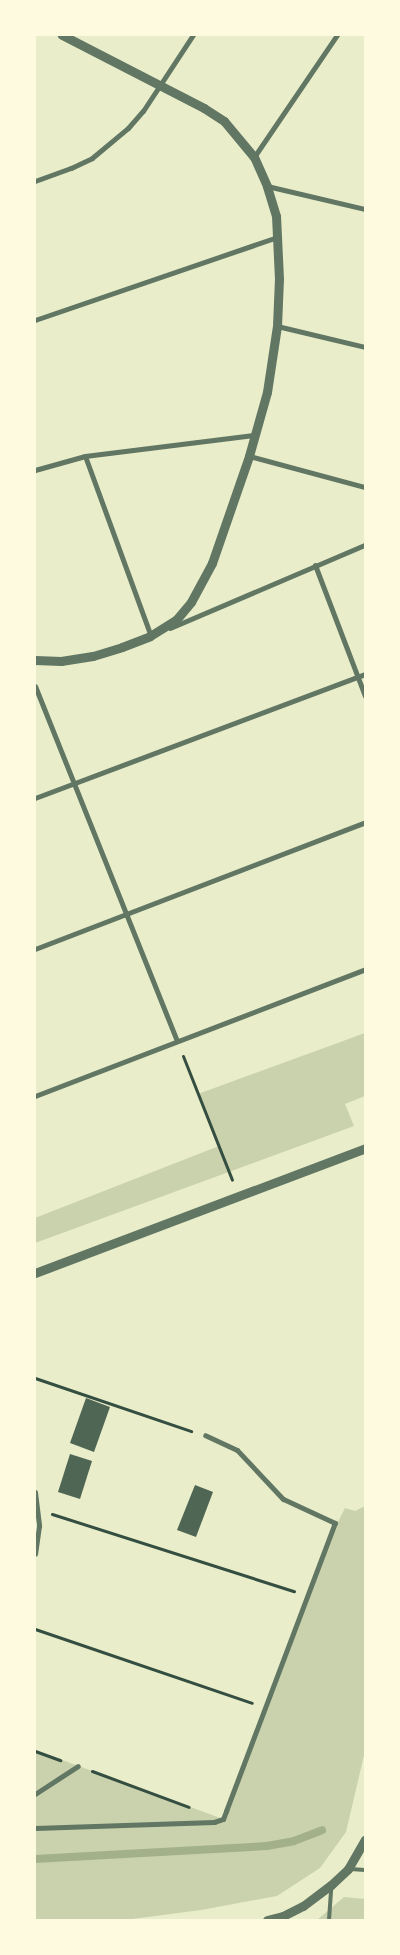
<!DOCTYPE html>
<style>
body{margin:0}
#map{position:relative;width:400px;height:1955px;overflow:hidden;background:#e9edc9;font-family:"IBM Plex Serif",serif}
div>[style]{position:absolute}
.green>*{inset:0;background:#cad2ad}
.stream>*{height:8px;margin:-4px;padding:0 4px;transform-origin:4px;border-radius:4px;background:#a3b18a}
.building>*{inset:0;background:#4f6655}
.path>*{height:3px;margin:-1.5px;padding:0 1.5px;transform-origin:1.5px;border-radius:1.5px;background:#344e41}
.service>*{height:4px;margin:-2px;padding:0 2px;transform-origin:2px;border-radius:2px;background:#617663}
.minor>*{height:5px;margin:-2.5px;padding:0 2.5px;transform-origin:2.5px;border-radius:2.5px;background:#617663}
.tertiary>*{height:9px;margin:-4.5px;padding:0 4.5px;transform-origin:4.5px;border-radius:4.5px;background:#617663}
span{translate:-50% -50%;white-space:nowrap;text-align:center;line-height:1.15;-webkit-text-stroke:4px #fefae0;paint-order:stroke}
.frame{position:absolute;inset:0;border:36px solid #fefae0;pointer-events:none}
</style>
<div id="map">
<div class="green">
<div style="clip-path:polygon(365px 1033px,365px 1096px,345px 1104px,354px 1126px,35px 1243px,35px 1218px,219px 1146px,198px 1094px)"></div>
<div style="clip-path:polygon(365px 1506px,365px 1751px,346px 1832px,320px 1868px,277px 1896px,201px 1910px,125px 1920px,35px 1920px,35px 1750px,223px 1819px,337px 1524px,345px 1508px,355px 1511px)"></div>
<div style="clip-path:polygon(344px 1897px,365px 1899px,365px 1920px,317px 1920px)"></div>
</div>
<div class="stream">
<div style="left:35px;top:1859px;width:232px;rotate:-3.2deg"></div>
<div style="left:267px;top:1846px;width:27px;rotate:-10deg"></div>
<div style="left:294px;top:1841px;width:30px;rotate:-21deg"></div>
</div>
<div class="building">
<div style="clip-path:polygon(86px 1398px,110px 1407px,94px 1452px,70px 1443px)"></div>
<div style="clip-path:polygon(70px 1454px,92px 1461px,80px 1499px,58px 1492px)"></div>
<div style="clip-path:polygon(195px 1485px,213px 1492px,196px 1537px,177px 1530px)"></div>
</div>
<div class="path">
<div style="left:183px;top:1056px;width:133px;rotate:68.4deg"></div>
<div style="left:35px;top:1378px;width:165px;rotate:18.8deg"></div>
<div style="left:52px;top:1514px;width:254px;rotate:17.7deg"></div>
<div style="left:35px;top:1629px;width:229px;rotate:18.8deg"></div>
<div style="left:35px;top:1751px;width:27px;rotate:20deg"></div>
<div style="left:92px;top:1771px;width:103px;rotate:20.4deg"></div>
</div>
<div class="service">
<div style="left:350px;top:1869px;width:15px;rotate:4deg"></div>
<div style="left:329px;top:1920px;width:32px;rotate:-86deg"></div>
</div>
<div class="minor">
<div style="left:254px;top:157px;width:148px;rotate:-55.8deg"></div>
<div style="left:35px;top:181px;width:38px;rotate:-20deg"></div>
<div style="left:71px;top:168px;width:23px;rotate:-25deg"></div>
<div style="left:92px;top:158px;width:47px;rotate:-39.8deg"></div>
<div style="left:128px;top:128px;width:23px;rotate:-49deg"></div>
<div style="left:143px;top:111px;width:91px;rotate:-56.7deg"></div>
<div style="left:267px;top:186px;width:101px;rotate:13.2deg"></div>
<div style="left:35px;top:320px;width:257px;rotate:-18.9deg"></div>
<div style="left:277px;top:326px;width:90px;rotate:13.4deg"></div>
<div style="left:85px;top:456px;width:192px;rotate:69.9deg"></div>
<div style="left:249px;top:456px;width:120px;rotate:15deg"></div>
<div style="left:35px;top:470px;width:52px;rotate:-15.6deg"></div>
<div style="left:85px;top:456px;width:170px;rotate:-7.1deg"></div>
<div style="left:315px;top:565px;width:140px;rotate:69.1deg"></div>
<div style="left:170px;top:628px;width:212px;rotate:-23.1deg"></div>
<div style="left:35px;top:686px;width:382px;rotate:68.2deg"></div>
<div style="left:35px;top:798px;width:353px;rotate:-20.6deg"></div>
<div style="left:35px;top:949px;width:354px;rotate:-21deg"></div>
<div style="left:35px;top:1096px;width:354px;rotate:-21deg"></div>
<div style="left:35px;top:1492px;width:34px;rotate:83deg"></div>
<div style="left:39px;top:1526px;width:28px;rotate:98deg"></div>
<div style="left:35px;top:1794px;width:51px;rotate:-33.1deg"></div>
<div style="left:35px;top:1828px;width:179px;rotate:-1.9deg"></div>
<div style="left:214px;top:1822px;width:9px;rotate:-18deg"></div>
<div style="left:223px;top:1819px;width:9px;rotate:-69deg"></div>
<div style="left:226px;top:1811px;width:308px;rotate:-69.3deg"></div>
<div style="left:335px;top:1523px;width:57px;rotate:-155.2deg"></div>
<div style="left:283px;top:1499px;width:67px;rotate:-133.2deg"></div>
<div style="left:237px;top:1450px;width:35px;rotate:-155deg"></div>
</div>
<div class="tertiary">
<div style="left:35px;top:660px;width:26px;rotate:2deg"></div>
<div style="left:61px;top:661px;width:32px;rotate:-9deg"></div>
<div style="left:93px;top:656px;width:30px;rotate:-17deg"></div>
<div style="left:122px;top:647px;width:30px;rotate:-21deg"></div>
<div style="left:150px;top:636px;width:31px;rotate:-32deg"></div>
<div style="left:176px;top:620px;width:23px;rotate:-50deg"></div>
<div style="left:191px;top:602px;width:44px;rotate:-61.7deg"></div>
<div style="left:212px;top:563px;width:113px;rotate:-70.9deg"></div>
<div style="left:249px;top:456px;width:66px;rotate:-74.3deg"></div>
<div style="left:267px;top:392px;width:67px;rotate:-81.4deg"></div>
<div style="left:277px;top:326px;width:47px;rotate:-87.6deg"></div>
<div style="left:279px;top:279px;width:63px;rotate:-92.7deg"></div>
<div style="left:276px;top:216px;width:31px;rotate:-107deg"></div>
<div style="left:267px;top:186px;width:32px;rotate:-114deg"></div>
<div style="left:254px;top:157px;width:47px;rotate:-129.8deg"></div>
<div style="left:224px;top:121px;width:24px;rotate:-147deg"></div>
<div style="left:204px;top:108px;width:160px;rotate:-152.8deg"></div>
<div style="left:35px;top:1273px;width:353px;rotate:-20.7deg"></div>
<div style="left:267px;top:1920px;width:16px;rotate:-14deg"></div>
<div style="left:283px;top:1916px;width:22px;rotate:-27deg"></div>
<div style="left:303px;top:1906px;width:35px;rotate:-37deg"></div>
<div style="left:331px;top:1885px;width:23px;rotate:-43deg"></div>
<div style="left:348px;top:1869px;width:34px;rotate:-60deg"></div>
</div>
<div class="frame"></div>
</div>
